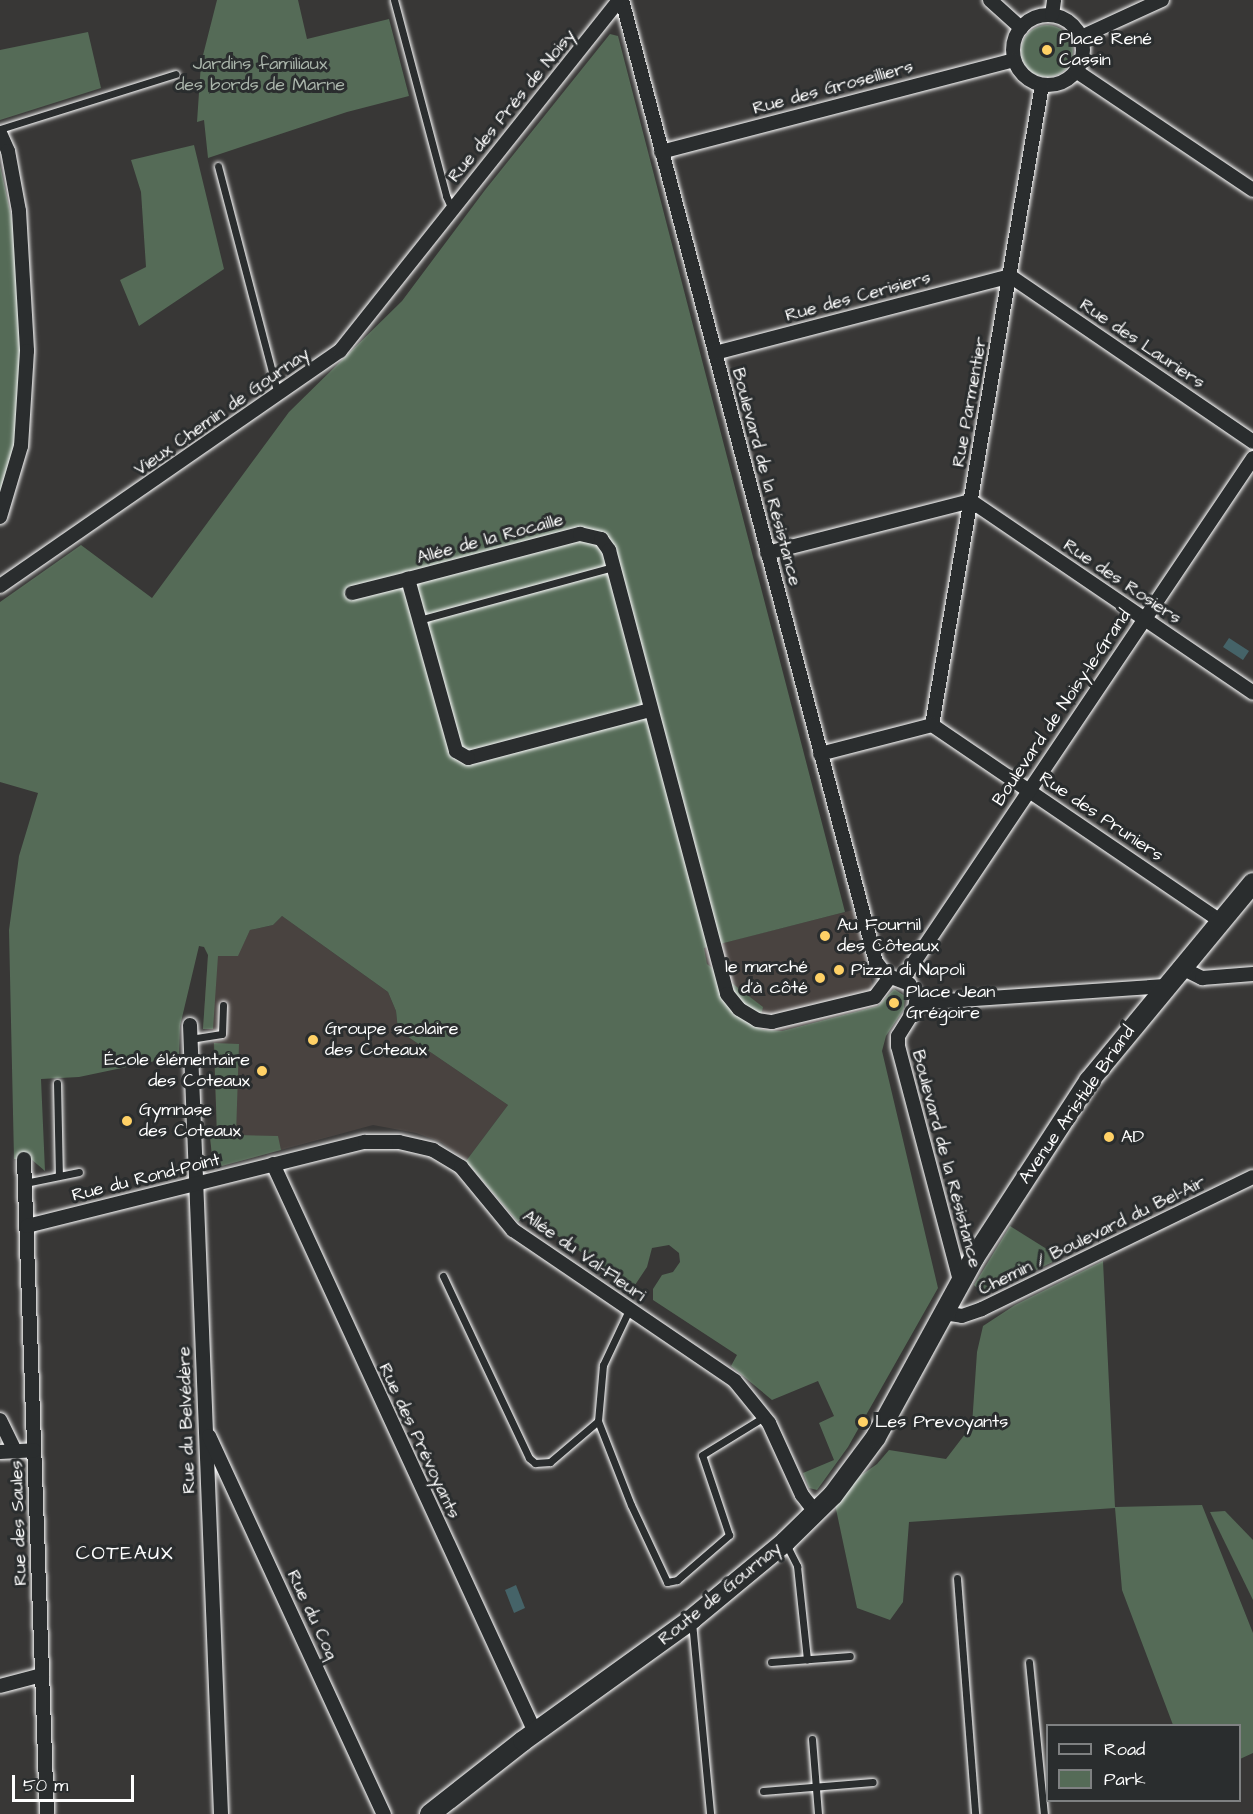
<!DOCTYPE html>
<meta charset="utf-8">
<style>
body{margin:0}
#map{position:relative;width:1253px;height:1814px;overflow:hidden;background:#383736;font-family:"Architects Daughter",sans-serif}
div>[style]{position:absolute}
.built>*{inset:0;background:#494340}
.green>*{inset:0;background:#556b57}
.round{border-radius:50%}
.water>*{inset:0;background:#456368}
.roads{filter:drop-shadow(0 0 2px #fff) drop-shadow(0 0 2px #fff)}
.lane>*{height:7px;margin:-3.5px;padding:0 3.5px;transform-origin:3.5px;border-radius:3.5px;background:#2a2d2e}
.street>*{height:14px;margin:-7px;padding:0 7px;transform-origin:7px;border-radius:7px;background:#2a2d2e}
.street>.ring{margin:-7px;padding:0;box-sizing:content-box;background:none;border:14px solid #2a2d2e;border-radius:50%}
.secondary>*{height:20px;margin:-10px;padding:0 10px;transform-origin:10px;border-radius:10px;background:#2a2d2e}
.dots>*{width:16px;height:16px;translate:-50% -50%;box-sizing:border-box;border:3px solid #2a2d2e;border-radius:50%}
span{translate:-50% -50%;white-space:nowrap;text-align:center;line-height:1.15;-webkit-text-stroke:6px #2a2d2e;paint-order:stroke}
.poi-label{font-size:18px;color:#fff}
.left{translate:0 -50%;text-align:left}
.right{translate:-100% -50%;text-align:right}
.park-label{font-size:18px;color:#aab5ab}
.street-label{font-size:18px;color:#fff}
.neighbourhood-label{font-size:20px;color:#fff;letter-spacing:1.5px}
.legend{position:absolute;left:1046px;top:1724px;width:195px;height:78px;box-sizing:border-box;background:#2a2d2e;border:2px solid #7f8182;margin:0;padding:8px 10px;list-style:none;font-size:18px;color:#fff}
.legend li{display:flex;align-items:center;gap:12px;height:30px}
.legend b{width:30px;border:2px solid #7f8182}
.scale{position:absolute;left:12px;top:1775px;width:122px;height:27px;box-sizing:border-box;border:3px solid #fff;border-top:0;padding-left:8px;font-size:18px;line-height:21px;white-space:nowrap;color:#fff;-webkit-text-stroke:4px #2a2d2e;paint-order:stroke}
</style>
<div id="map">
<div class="built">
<div style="clip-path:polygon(853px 910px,878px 1006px,782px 1031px,764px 1030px,748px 1026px,715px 996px,703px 948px)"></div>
<div style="clip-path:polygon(282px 916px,388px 992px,396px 1011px,398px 1030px,508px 1105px,466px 1161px,441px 1142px,416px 1133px,373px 1125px,218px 1167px,213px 1165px,210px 1137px,217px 1136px,213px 1030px,203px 1029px,208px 955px,237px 956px,250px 930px,273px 925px)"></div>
</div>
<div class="green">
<div style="clip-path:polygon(217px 0,298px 0,307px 39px,389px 19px,409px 96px,347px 112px,208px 158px,204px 120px,197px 122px,201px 63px)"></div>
<div class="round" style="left:1021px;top:25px;width:52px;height:52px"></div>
<div style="clip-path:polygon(88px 32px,101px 88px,0 120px,0 50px)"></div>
<div style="clip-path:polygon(610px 34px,618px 36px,845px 912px,704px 948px,707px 964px,763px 1007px,758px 1028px,764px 1030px,782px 1031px,878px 1006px,894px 989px,905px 996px,904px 1009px,886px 1036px,882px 1051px,938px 1288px,848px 1447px,817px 1490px,809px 1488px,803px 1473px,834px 1460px,819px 1423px,834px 1416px,818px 1381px,772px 1400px,731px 1366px,737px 1355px,653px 1300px,653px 1289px,662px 1275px,673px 1272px,680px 1262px,679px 1253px,669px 1245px,652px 1248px,647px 1267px,633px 1288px,526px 1214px,518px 1222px,466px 1161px,508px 1105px,398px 1030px,396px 1011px,388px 992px,282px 916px,273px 925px,250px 930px,238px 956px,218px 956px,213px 1029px,203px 1029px,208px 955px,204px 947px,199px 946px,180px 1026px,179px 1056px,79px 1077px,41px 1079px,45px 1171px,31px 1159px,14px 1159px,9px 930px,19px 856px,38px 793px,0 782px,0 602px,81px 545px,152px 598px,289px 412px,402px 301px,485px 190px)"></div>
<div style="clip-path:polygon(194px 145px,224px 269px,139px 326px,120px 280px,146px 267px,141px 192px,131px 160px)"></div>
<div style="clip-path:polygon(0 165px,23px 271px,21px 446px,0 515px)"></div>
<div style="clip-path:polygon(214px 1043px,239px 1044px,236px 1135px,278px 1136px,281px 1150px,218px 1167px,213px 1165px,210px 1137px,217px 1136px)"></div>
<div style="clip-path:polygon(1010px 1226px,1061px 1258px,984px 1295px,974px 1285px)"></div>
<div style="clip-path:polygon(1103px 1261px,1115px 1507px,1202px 1505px,1253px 1633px,1253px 1753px,1240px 1759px,1240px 1726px,1173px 1725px,1122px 1590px,1115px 1508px,909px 1522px,903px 1602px,890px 1620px,857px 1608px,833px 1495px,877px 1464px,889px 1450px,946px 1459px,972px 1425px,977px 1352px,983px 1326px,1015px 1305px)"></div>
<div style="clip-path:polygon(1225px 1511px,1253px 1540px,1253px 1600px,1210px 1512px)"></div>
</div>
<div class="water">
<div style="clip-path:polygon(1229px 638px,1249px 651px,1243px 660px,1223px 647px)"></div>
<div style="clip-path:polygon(516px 1585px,525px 1608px,514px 1613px,505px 1590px)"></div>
</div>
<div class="roads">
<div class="lane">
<div style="left:394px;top:0;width:203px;rotate:75.1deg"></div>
<div style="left:446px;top:196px;width:14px;rotate:65deg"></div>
<div style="left:0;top:129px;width:184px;rotate:-17.4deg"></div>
<div style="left:218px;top:166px;width:236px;rotate:75.3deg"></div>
<div style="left:419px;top:620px;width:201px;rotate:-15.3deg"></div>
<div style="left:190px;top:1039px;width:32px;rotate:-9deg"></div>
<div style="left:222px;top:1034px;width:29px;rotate:-88deg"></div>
<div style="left:57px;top:1083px;width:92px;rotate:88.8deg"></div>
<div style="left:25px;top:1183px;width:55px;rotate:-11.5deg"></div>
<div style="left:443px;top:1276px;width:201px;rotate:64.7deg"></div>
<div style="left:529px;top:1458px;width:8px;rotate:40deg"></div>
<div style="left:535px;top:1463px;width:15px;rotate:-4deg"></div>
<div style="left:550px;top:1462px;width:63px;rotate:-40.5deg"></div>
<div style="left:629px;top:1310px;width:61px;rotate:115.3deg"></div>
<div style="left:603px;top:1365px;width:56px;rotate:95.1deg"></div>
<div style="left:598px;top:1421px;width:90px;rotate:68.6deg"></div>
<div style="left:631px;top:1505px;width:85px;rotate:64.9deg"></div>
<div style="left:667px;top:1582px;width:10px;rotate:-11deg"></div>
<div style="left:677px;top:1580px;width:69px;rotate:-40.9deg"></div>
<div style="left:729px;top:1535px;width:84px;rotate:-108.6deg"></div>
<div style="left:702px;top:1455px;width:73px;rotate:-31.5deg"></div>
<div style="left:786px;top:1544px;width:25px;rotate:63deg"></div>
<div style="left:797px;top:1566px;width:94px;rotate:83.9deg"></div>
<div style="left:957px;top:1578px;width:237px;rotate:85.6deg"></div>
<div style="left:692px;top:1622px;width:193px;rotate:84.6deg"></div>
<div style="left:771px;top:1662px;width:79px;rotate:-4.3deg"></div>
<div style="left:1029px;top:1662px;width:153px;rotate:84.4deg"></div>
<div style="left:812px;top:1739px;width:75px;rotate:85.4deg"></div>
<div style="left:763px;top:1791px;width:110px;rotate:-4.7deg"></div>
</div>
<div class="street">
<div style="left:622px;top:0;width:995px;rotate:75.21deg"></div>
<div style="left:876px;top:962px;width:16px;rotate:52deg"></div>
<div style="left:886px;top:975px;width:25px;rotate:21deg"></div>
<div style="left:909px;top:984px;width:14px;rotate:56deg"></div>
<div style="left:917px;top:996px;width:13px;rotate:99deg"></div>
<div style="left:915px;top:1009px;width:32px;rotate:122deg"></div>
<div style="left:898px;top:1036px;width:10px;rotate:90deg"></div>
<div style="left:898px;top:1046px;width:243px;rotate:75.2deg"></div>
<div style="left:990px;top:0;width:42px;rotate:42.1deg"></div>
<div class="ring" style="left:1013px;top:15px;width:56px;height:56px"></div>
<div style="left:1052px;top:15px;width:15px;rotate:-82deg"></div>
<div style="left:1081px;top:37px;width:89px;rotate:-24.6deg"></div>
<div style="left:1076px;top:71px;width:213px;rotate:33.9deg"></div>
<div style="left:0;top:133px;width:20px;rotate:66deg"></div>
<div style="left:8px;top:151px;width:61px;rotate:79.6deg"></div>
<div style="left:19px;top:211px;width:140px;rotate:86.7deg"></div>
<div style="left:27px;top:351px;width:95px;rotate:93.6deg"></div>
<div style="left:21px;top:446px;width:74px;rotate:106.5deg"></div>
<div style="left:661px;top:152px;width:365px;rotate:-14.6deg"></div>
<div style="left:715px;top:353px;width:305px;rotate:-14.6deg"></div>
<div style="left:1010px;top:276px;width:294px;rotate:34.3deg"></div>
<div style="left:767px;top:553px;width:211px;rotate:-14.3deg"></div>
<div style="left:971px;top:501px;width:341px;rotate:34.2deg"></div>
<div style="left:0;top:586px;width:413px;rotate:-34.7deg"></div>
<div style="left:340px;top:351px;width:448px;rotate:-51.5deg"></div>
<div style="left:352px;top:593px;width:58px;rotate:-14deg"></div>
<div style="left:650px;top:710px;width:188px;rotate:165.2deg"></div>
<div style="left:468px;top:758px;width:14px;rotate:-150deg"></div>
<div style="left:456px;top:751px;width:179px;rotate:-105.6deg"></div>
<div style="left:408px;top:579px;width:178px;rotate:-14.7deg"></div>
<div style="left:580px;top:534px;width:22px;rotate:13deg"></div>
<div style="left:601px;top:539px;width:14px;rotate:54deg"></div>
<div style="left:609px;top:550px;width:459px;rotate:75.1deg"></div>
<div style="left:727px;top:994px;width:19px;rotate:51deg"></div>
<div style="left:739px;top:1009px;width:21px;rotate:31deg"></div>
<div style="left:757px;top:1020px;width:15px;rotate:8deg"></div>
<div style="left:772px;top:1022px;width:106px;rotate:-13.6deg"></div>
<div style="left:875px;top:997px;width:25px;rotate:-53deg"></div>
<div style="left:932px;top:725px;width:649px;rotate:-80.25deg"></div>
<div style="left:932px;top:725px;width:347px;rotate:34.2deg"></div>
<div style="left:820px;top:754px;width:116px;rotate:-14.5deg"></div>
<div style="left:1180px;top:967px;width:25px;rotate:27deg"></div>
<div style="left:1202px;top:978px;width:51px;rotate:-4.5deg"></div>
<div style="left:902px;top:980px;width:629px;rotate:-56.08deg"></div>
<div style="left:916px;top:1003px;width:249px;rotate:-3.9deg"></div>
<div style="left:190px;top:1025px;width:790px;rotate:87.75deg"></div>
<div style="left:24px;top:1159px;width:655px;rotate:87.99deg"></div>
<div style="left:273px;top:1164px;width:626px;rotate:65.24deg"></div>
<div style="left:27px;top:1226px;width:348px;rotate:-14deg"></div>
<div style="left:365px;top:1142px;width:34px"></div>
<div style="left:399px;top:1142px;width:35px;rotate:13deg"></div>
<div style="left:433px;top:1150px;width:33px;rotate:31deg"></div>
<div style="left:461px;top:1167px;width:82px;rotate:50.5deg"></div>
<div style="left:513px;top:1230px;width:268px;rotate:34.2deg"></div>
<div style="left:735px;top:1381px;width:54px;rotate:51deg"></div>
<div style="left:769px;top:1423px;width:79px;rotate:65.4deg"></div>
<div style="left:802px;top:1495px;width:23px;rotate:52deg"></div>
<div style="left:944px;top:1313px;width:18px;rotate:9deg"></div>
<div style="left:962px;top:1316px;width:21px;rotate:-19deg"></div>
<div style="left:982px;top:1309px;width:301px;rotate:-26deg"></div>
<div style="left:0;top:1420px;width:32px;rotate:64deg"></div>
<div style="left:209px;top:1436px;width:417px;rotate:65.2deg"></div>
<div style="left:0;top:1452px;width:34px;rotate:-3deg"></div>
<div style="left:0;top:1686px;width:43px;rotate:-14.7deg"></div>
</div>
<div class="secondary">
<div style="left:430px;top:1814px;width:118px;rotate:-38.1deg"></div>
<div style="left:523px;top:1741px;width:208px;rotate:-35.8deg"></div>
<div style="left:692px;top:1619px;width:121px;rotate:-39.6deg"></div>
<div style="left:785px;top:1542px;width:67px;rotate:-44.4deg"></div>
<div style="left:833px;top:1495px;width:72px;rotate:-53.4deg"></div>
<div style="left:876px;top:1437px;width:204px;rotate:-61.3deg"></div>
<div style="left:974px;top:1258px;width:211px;rotate:-57deg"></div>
<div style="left:1089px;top:1081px;width:257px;rotate:-50.4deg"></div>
</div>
</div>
<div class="dots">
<div style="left:1047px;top:50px;background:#ffd166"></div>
<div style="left:825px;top:936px;background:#ffd166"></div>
<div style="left:839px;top:970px;background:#ffd166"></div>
<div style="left:820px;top:978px;background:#ffd166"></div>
<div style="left:894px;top:1003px;background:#ffd166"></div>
<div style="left:313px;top:1040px;background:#ffd166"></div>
<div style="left:262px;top:1071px;background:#ffd166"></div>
<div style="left:127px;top:1121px;background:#ffd166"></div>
<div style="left:1109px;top:1137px;background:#ffd166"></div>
<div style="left:863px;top:1422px;background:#ffd166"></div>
</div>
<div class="poi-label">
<span class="left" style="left:1059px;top:50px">Place René<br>Cassin</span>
<span class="left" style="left:837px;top:936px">Au Fournil<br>des Côteaux</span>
<span class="right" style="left:808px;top:978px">le marché<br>d'à côté</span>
<span class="left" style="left:851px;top:970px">Pizza di Napoli</span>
<span class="left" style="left:906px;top:1003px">Place Jean<br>Grégoire</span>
<span class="left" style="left:325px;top:1040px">Groupe scolaire<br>des Coteaux</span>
<span class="right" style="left:250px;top:1071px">École élémentaire<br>des Coteaux</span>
<span class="left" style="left:139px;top:1121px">Gymnase<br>des Coteaux</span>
<span class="left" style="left:1121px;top:1137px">AD</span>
<span class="left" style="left:875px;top:1422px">Les Prevoyants</span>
</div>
<div class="park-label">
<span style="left:260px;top:75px">Jardins familiaux<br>des bords de Marne</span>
</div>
<div class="street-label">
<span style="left:833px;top:88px;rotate:-15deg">Rue des Groseilliers</span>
<span style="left:512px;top:106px;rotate:-51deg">Rue des Prés de Noisy</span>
<span style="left:858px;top:297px;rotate:-15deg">Rue des Cerisiers</span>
<span style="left:1142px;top:344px;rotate:34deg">Rue des Lauriers</span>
<span style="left:970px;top:402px;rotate:-80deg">Rue Parmentier</span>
<span style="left:222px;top:412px;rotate:-35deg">Vieux Chemin de Gournay</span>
<span style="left:766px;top:477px;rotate:75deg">Boulevard de la Résistance</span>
<span style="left:490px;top:539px;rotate:-15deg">Allée de la Rocaille</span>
<span style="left:1122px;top:582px;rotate:34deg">Rue des Rosiers</span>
<span style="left:1062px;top:708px;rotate:-56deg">Boulevard de Noisy-le-Grand</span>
<span style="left:1101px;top:817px;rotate:34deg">Rue des Pruniers</span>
<span style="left:1077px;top:1105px;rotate:-55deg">Avenue Aristide Briand</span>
<span style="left:946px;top:1159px;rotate:75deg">Boulevard de la Résistance</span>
<span style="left:146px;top:1178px;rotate:-14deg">Rue du Rond-Point</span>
<span style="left:1092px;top:1236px;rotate:-26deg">Chemin / Boulevard du Bel-Air</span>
<span style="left:584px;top:1256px;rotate:35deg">Allée du Val-Fleuri</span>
<span style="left:187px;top:1420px;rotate:-92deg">Rue du Belvédère</span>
<span style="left:419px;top:1441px;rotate:65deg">Rue des Prévoyants</span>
<span style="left:19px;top:1523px;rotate:-92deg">Rue des Saules</span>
<span style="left:720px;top:1594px;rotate:-39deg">Route de Gournay</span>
<span style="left:312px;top:1615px;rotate:65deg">Rue du Coq</span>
</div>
<div class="neighbourhood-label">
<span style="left:125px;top:1553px">COTEAUX</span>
</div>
<ul class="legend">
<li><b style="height:8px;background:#2a2d2e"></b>Road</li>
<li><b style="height:16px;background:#556b57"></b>Park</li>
</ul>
<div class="scale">50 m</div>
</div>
